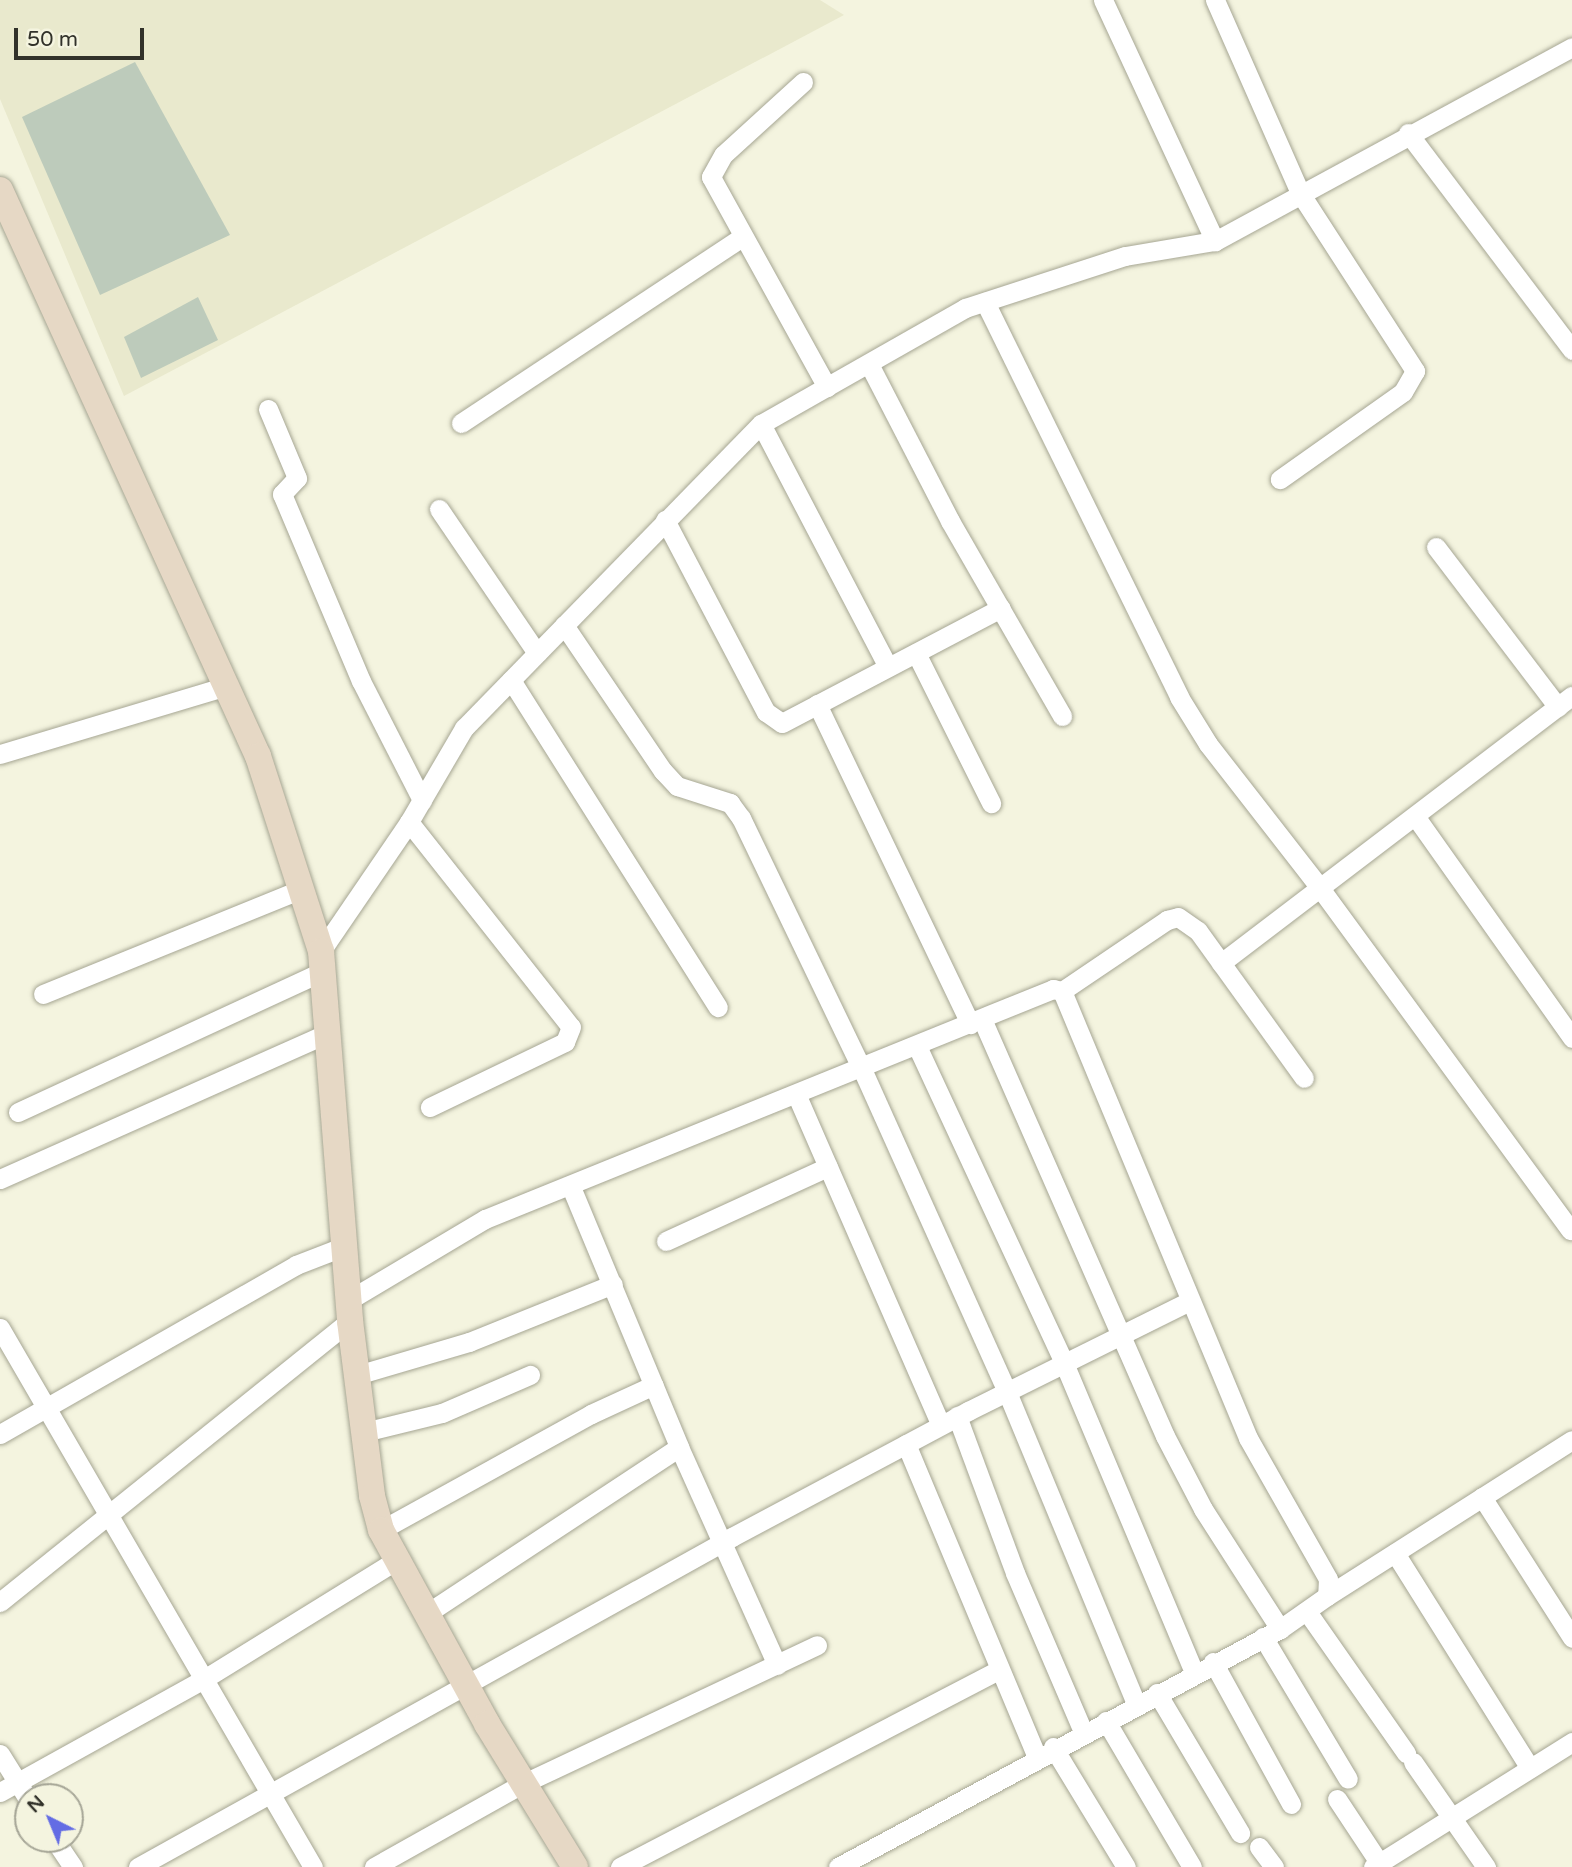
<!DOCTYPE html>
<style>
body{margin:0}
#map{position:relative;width:1572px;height:1867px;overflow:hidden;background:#f4f4df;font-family:"Varela Round",sans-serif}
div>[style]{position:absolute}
.built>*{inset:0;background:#e9e9cd}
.building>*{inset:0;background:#bdcbbb}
.roads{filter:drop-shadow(0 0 2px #a6a693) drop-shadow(0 0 2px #a6a693)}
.street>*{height:19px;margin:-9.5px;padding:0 9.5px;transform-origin:9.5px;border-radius:9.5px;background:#fff}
.secondary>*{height:26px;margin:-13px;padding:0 13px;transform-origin:13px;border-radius:13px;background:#e6d8c5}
span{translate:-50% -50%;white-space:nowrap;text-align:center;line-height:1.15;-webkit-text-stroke:7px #f4f4df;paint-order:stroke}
.north{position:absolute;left:14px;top:1783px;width:70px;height:70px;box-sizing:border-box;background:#f4f4df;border:2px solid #a6a697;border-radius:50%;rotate:317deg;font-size:19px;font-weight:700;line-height:28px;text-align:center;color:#32322a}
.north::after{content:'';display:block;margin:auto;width:24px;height:32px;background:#636ce4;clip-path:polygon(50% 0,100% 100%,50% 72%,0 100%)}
.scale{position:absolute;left:14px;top:28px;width:130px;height:32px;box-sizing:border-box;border:4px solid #32322a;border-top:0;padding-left:9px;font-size:21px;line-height:24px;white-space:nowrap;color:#32322a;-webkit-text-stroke:5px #f4f4df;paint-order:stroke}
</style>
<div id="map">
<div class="built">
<div style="clip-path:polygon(0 0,820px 0,844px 15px,124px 396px,0 99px)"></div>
</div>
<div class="building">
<div style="clip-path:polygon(135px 62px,230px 235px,100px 295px,22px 117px)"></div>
<div style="clip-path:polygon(198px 297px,218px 340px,141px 378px,124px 337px)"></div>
</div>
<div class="roads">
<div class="street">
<div style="left:1103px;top:0;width:266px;rotate:65.1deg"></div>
<div style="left:1215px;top:0;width:211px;rotate:66.2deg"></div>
<div style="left:1300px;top:193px;width:212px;rotate:57.1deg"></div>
<div style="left:1415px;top:371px;width:24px;rotate:120deg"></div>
<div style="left:1403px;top:392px;width:151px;rotate:144.7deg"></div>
<div style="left:803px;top:82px;width:108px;rotate:137.6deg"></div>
<div style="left:723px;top:155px;width:25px;rotate:119deg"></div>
<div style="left:711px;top:177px;width:240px;rotate:61.1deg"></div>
<div style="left:1408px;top:133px;width:272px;rotate:52.9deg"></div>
<div style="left:985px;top:302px;width:440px;rotate:63.8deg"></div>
<div style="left:1179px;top:697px;width:55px;rotate:58.3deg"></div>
<div style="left:1208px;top:744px;width:182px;rotate:52.1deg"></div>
<div style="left:1320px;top:888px;width:424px;rotate:53.8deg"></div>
<div style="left:869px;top:364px;width:177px;rotate:62.7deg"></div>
<div style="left:950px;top:521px;width:225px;rotate:60.1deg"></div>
<div style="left:268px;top:409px;width:75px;rotate:67.2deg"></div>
<div style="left:297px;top:478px;width:22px;rotate:133deg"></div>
<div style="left:282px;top:494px;width:203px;rotate:67.1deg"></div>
<div style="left:361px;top:681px;width:134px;rotate:62.9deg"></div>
<div style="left:461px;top:423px;width:336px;rotate:-33.5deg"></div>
<div style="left:761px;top:424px;width:274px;rotate:62.4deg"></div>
<div style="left:439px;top:509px;width:174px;rotate:55.8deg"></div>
<div style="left:665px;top:520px;width:217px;rotate:62.3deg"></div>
<div style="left:766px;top:712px;width:19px;rotate:35deg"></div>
<div style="left:782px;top:723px;width:247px;rotate:-27.7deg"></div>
<div style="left:1436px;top:547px;width:201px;rotate:52.7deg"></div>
<div style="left:564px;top:625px;width:176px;rotate:55.9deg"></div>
<div style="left:663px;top:771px;width:21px;rotate:47deg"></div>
<div style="left:677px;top:786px;width:56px;rotate:17.8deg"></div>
<div style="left:730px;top:803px;width:19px;rotate:54deg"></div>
<div style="left:741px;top:818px;width:279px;rotate:64.3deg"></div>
<div style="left:862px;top:1069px;width:354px;rotate:65.8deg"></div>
<div style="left:1007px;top:1392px;width:338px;rotate:67.5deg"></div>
<div style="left:916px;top:653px;width:168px;rotate:63.4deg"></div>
<div style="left:511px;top:680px;width:387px;rotate:57.7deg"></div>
<div style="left:817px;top:704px;width:355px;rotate:64.4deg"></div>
<div style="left:0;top:754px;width:237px;rotate:-16.7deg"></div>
<div style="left:1415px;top:816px;width:272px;rotate:54.7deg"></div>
<div style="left:409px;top:822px;width:261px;rotate:51.7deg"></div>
<div style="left:571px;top:1027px;width:16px;rotate:112deg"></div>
<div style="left:565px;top:1042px;width:150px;rotate:154.3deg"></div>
<div style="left:321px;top:951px;width:156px;rotate:-55.7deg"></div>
<div style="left:409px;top:822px;width:109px;rotate:-59.7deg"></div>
<div style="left:464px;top:728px;width:425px;rotate:-45.7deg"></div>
<div style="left:761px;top:424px;width:235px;rotate:-29.6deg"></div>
<div style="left:965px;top:308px;width:168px;rotate:-18deg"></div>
<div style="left:1125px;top:256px;width:91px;rotate:-9.5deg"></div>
<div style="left:1215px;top:241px;width:406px;rotate:-28.5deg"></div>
<div style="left:1221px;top:963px;width:441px;rotate:-37.3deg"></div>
<div style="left:1062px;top:991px;width:127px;rotate:-34.1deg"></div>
<div style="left:1167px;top:920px;width:11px;rotate:-15deg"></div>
<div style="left:1178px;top:917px;width:24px;rotate:35deg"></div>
<div style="left:1198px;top:931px;width:181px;rotate:54.2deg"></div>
<div style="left:43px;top:994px;width:279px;rotate:-22.1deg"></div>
<div style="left:982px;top:1019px;width:455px;rotate:66.3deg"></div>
<div style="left:1165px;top:1436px;width:82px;rotate:62.5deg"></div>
<div style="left:1203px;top:1509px;width:143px;rotate:57.3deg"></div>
<div style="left:917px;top:1046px;width:349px;rotate:65.1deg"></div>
<div style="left:1064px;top:1363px;width:335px;rotate:67.2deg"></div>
<div style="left:797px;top:1096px;width:359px;rotate:66.4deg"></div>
<div style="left:18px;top:1112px;width:336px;rotate:-24.8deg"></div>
<div style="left:0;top:1179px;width:359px;rotate:-24deg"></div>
<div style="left:571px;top:1187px;width:282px;rotate:67.4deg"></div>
<div style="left:679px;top:1447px;width:239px;rotate:65.8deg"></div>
<div style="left:666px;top:1241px;width:178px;rotate:-24.6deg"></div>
<div style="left:349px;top:1300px;width:158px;rotate:-30.8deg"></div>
<div style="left:485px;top:1219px;width:613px;rotate:-22.04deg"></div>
<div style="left:1053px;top:989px;width:9px;rotate:13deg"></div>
<div style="left:1062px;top:991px;width:484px;rotate:67.4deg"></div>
<div style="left:1248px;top:1438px;width:162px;rotate:60.4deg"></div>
<div style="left:1328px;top:1579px;width:17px;rotate:93deg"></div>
<div style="left:1327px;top:1596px;width:57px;rotate:144.9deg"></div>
<div style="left:1280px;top:1629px;width:502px;rotate:151.7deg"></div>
<div style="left:0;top:1328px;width:623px;rotate:59.86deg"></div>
<div style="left:357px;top:1375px;width:117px;rotate:-16.4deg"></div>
<div style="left:469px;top:1342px;width:155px;rotate:-21.9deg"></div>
<div style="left:957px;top:1416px;width:167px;rotate:69.7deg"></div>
<div style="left:1015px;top:1573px;width:175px;rotate:66.8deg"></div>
<div style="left:364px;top:1432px;width:80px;rotate:-13.7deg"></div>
<div style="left:442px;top:1413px;width:96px;rotate:-23.4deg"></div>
<div style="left:0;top:1434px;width:341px;rotate:-29.7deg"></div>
<div style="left:296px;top:1265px;width:53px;rotate:-21.2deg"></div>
<div style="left:906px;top:1444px;width:339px;rotate:67.3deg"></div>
<div style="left:1482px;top:1497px;width:167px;rotate:57.4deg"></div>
<div style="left:381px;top:1530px;width:240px;rotate:-28.9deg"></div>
<div style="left:591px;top:1414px;width:69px;rotate:-24.7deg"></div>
<div style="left:1395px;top:1553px;width:254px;rotate:57.9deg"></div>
<div style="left:1327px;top:1596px;width:290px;rotate:-32.5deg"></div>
<div style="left:0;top:1602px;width:449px;rotate:-38.8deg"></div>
<div style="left:1308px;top:1613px;width:171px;rotate:55deg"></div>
<div style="left:426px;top:1614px;width:303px;rotate:-33.4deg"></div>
<div style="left:1263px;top:1637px;width:165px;rotate:59.1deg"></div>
<div style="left:1213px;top:1662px;width:162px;rotate:61.2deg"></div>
<div style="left:1157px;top:1693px;width:163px;rotate:59.3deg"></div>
<div style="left:1106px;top:1721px;width:169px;rotate:59.5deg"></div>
<div style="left:1053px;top:1747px;width:140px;rotate:58.7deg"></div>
<div style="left:0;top:1754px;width:53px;rotate:58.1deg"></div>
<div style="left:1413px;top:1762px;width:128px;rotate:55.2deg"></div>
<div style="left:0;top:1792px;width:233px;rotate:-29deg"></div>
<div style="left:204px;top:1679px;width:228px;rotate:-31.7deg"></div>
<div style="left:1337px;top:1799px;width:82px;rotate:56.5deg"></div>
<div style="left:54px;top:1839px;width:34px;rotate:56deg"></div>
<div style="left:1259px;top:1847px;width:25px;rotate:53deg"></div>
<div style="left:138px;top:1867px;width:680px;rotate:-29.05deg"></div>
<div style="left:732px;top:1537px;width:268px;rotate:-28.1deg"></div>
<div style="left:968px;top:1411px;width:248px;rotate:-26.4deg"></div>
<div style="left:374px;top:1867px;width:170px;rotate:-29.3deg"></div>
<div style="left:522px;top:1784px;width:326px;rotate:-25.2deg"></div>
<div style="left:620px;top:1867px;width:428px;rotate:-27.5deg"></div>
<div style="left:1373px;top:1867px;width:235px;rotate:-32.1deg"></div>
</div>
<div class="secondary">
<div style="left:0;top:190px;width:622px;rotate:65.5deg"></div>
<div style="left:258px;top:756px;width:205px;rotate:72.1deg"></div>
<div style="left:321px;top:951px;width:371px;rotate:85.5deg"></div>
<div style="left:350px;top:1321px;width:176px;rotate:82.8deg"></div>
<div style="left:372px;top:1496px;width:35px;rotate:75deg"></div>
<div style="left:381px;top:1530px;width:221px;rotate:61.3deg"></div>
<div style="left:487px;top:1724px;width:168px;rotate:58.4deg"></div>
</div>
</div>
<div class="north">N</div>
<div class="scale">50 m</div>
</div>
